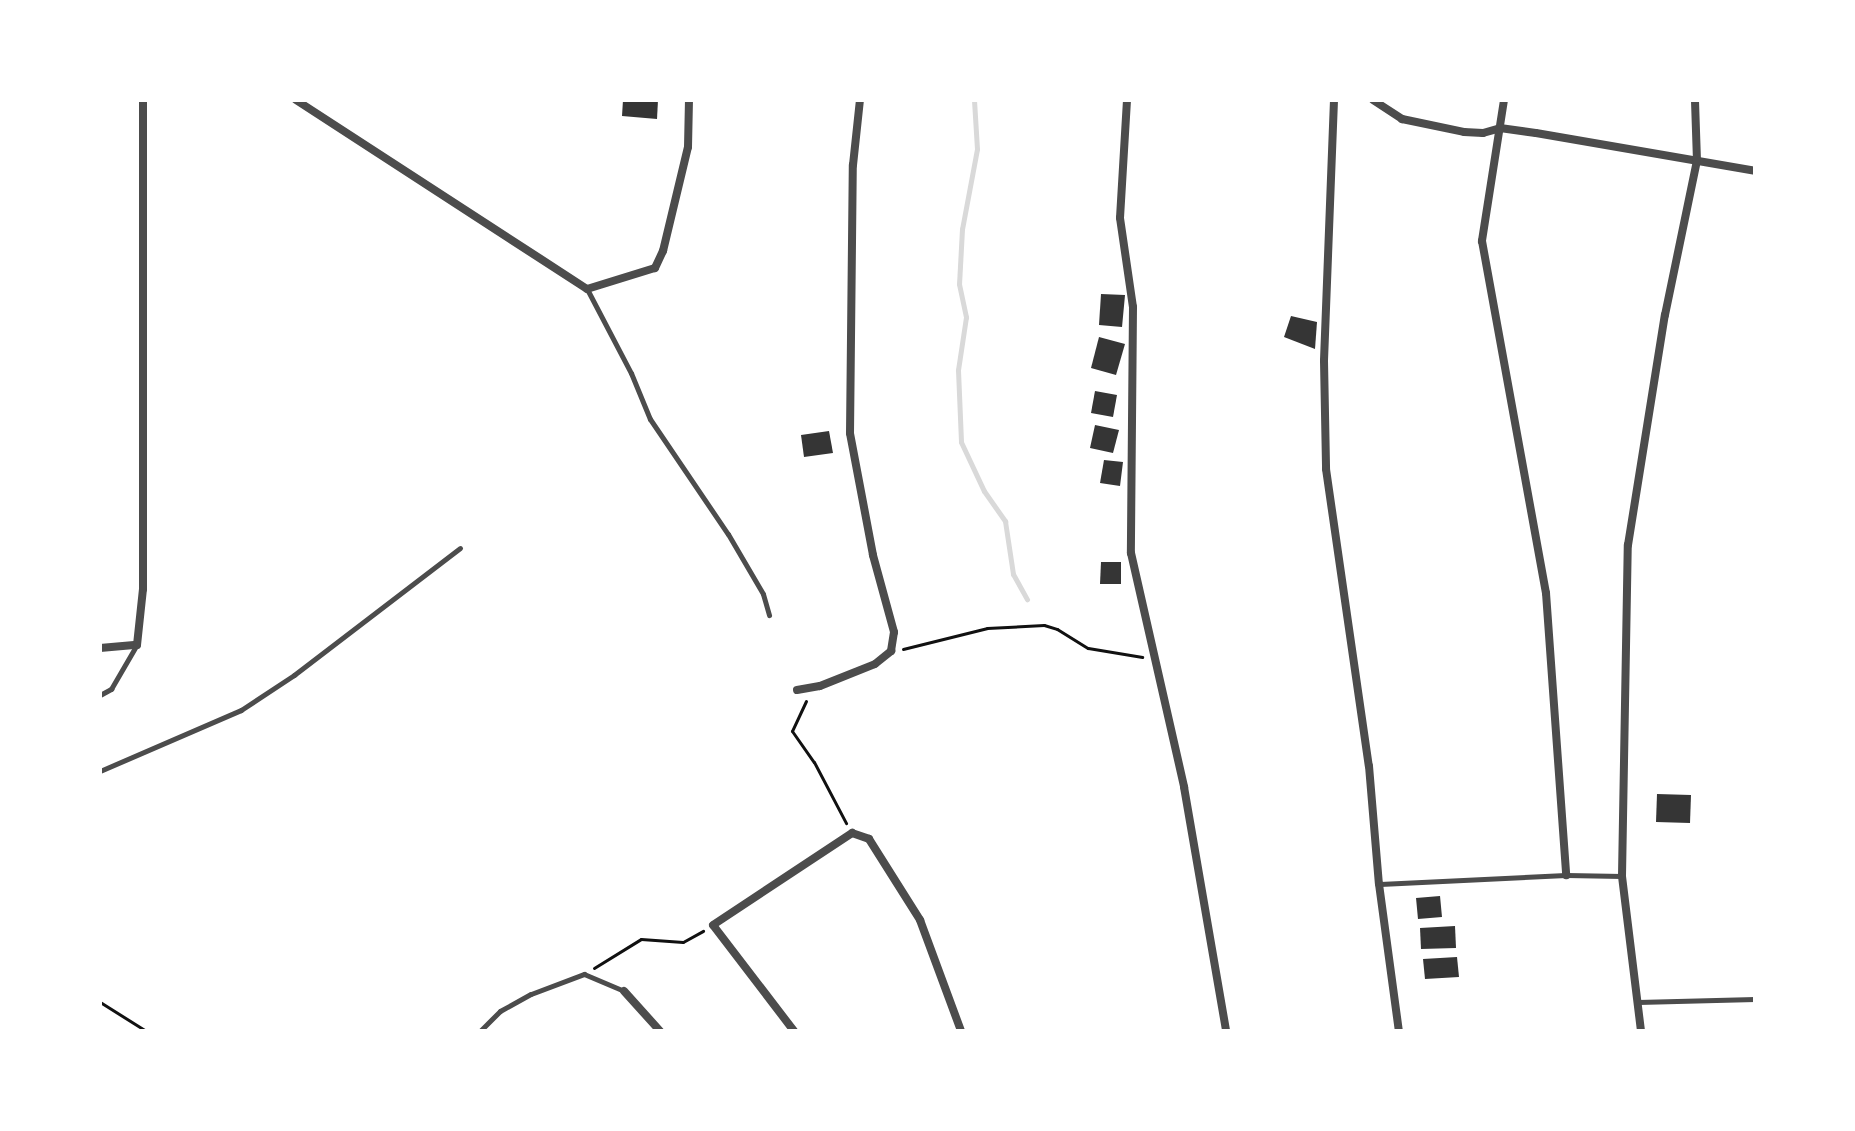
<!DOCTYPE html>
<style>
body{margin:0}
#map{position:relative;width:1855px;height:1131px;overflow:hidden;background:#fff;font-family:"Noto Sans",sans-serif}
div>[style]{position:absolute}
.stream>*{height:5px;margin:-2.5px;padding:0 2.5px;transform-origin:2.5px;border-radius:2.5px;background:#d9d9d9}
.building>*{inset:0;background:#353535}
.path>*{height:3px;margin:-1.5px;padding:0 1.5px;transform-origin:1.5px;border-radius:1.5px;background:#111}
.service>*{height:5px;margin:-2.5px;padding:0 2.5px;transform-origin:2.5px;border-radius:2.5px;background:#4c4c4c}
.minor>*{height:8px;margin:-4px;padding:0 4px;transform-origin:4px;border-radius:4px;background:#4c4c4c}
span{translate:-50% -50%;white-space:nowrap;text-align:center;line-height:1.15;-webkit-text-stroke:7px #fff;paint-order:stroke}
.frame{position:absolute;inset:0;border:102px solid #fff;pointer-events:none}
</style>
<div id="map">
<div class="stream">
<div style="left:974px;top:100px;width:49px;rotate:86.5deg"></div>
<div style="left:977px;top:149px;width:81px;rotate:100.6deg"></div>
<div style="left:962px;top:229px;width:55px;rotate:93.1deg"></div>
<div style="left:959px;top:284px;width:34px;rotate:78deg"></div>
<div style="left:966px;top:317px;width:54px;rotate:98.6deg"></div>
<div style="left:958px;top:370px;width:72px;rotate:87.6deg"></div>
<div style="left:961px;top:442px;width:54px;rotate:64.9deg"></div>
<div style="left:984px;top:491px;width:37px;rotate:55deg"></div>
<div style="left:1005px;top:521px;width:54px;rotate:81.4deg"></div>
<div style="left:1013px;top:574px;width:29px;rotate:61deg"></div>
</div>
<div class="building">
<div style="clip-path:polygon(623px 100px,658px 100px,657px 119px,622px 116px)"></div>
<div style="clip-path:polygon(1101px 294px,1125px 295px,1122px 327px,1099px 325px)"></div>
<div style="clip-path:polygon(1291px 316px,1317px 322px,1315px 349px,1284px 337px)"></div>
<div style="clip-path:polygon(1099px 337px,1125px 344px,1116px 375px,1091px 368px)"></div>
<div style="clip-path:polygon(1095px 391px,1117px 395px,1113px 417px,1091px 413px)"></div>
<div style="clip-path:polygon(1095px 425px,1119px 430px,1113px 453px,1090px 448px)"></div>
<div style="clip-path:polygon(829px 431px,833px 453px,804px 457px,801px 435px)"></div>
<div style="clip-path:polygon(1104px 460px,1123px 462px,1120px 486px,1100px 483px)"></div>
<div style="clip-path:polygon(1101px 562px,1121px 562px,1121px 584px,1100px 584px)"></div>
<div style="clip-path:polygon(1657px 794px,1691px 795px,1690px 823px,1656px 822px)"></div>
<div style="clip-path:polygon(1440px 896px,1442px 917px,1418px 919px,1416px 898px)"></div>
<div style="clip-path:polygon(1455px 926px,1456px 948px,1421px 949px,1420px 928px)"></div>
<div style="clip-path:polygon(1457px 957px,1459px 977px,1425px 979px,1423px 959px)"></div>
</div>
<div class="path">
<div style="left:903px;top:649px;width:87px;rotate:-14deg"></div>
<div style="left:987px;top:628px;width:57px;rotate:-3deg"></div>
<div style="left:1044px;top:625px;width:14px;rotate:17deg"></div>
<div style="left:1057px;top:629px;width:36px;rotate:32deg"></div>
<div style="left:1088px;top:648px;width:55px;rotate:9.5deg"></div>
<div style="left:806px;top:701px;width:33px;rotate:115deg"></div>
<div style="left:792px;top:731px;width:38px;rotate:55deg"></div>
<div style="left:814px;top:762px;width:69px;rotate:62.3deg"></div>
<div style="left:594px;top:968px;width:55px;rotate:-31.7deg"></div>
<div style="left:641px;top:939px;width:42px;rotate:4.1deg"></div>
<div style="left:683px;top:942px;width:23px;rotate:-29deg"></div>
<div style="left:100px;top:1002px;width:54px;rotate:32.2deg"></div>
</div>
<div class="service">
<div style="left:587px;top:289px;width:95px;rotate:62.4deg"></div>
<div style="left:631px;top:373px;width:50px;rotate:67.6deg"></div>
<div style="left:650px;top:419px;width:139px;rotate:55.9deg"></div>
<div style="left:728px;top:534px;width:69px;rotate:59.7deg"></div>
<div style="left:763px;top:594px;width:22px;rotate:74deg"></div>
<div style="left:100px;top:695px;width:13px;rotate:-29deg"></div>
<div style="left:111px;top:689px;width:50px;rotate:-59.8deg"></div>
<div style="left:100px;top:771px;width:154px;rotate:-23.4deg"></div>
<div style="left:241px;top:710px;width:64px;rotate:-33.4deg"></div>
<div style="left:294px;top:675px;width:209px;rotate:-37.4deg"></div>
<div style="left:1380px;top:884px;width:186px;rotate:-2.8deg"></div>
<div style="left:1566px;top:875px;width:56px;rotate:1deg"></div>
<div style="left:1638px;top:1002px;width:117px;rotate:-1.5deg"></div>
<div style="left:480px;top:1031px;width:28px;rotate:-45deg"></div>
<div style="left:500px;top:1011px;width:35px;rotate:-29deg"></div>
<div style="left:531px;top:994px;width:57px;rotate:-20.7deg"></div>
<div style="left:584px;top:974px;width:43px;rotate:23deg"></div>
</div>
<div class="minor">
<div style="left:296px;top:100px;width:347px;rotate:33deg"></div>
<div style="left:587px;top:289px;width:71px;rotate:-17.2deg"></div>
<div style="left:655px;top:268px;width:19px;rotate:-65deg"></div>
<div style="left:663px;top:251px;width:107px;rotate:-76.5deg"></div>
<div style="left:688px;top:147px;width:47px;rotate:-88.8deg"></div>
<div style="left:1127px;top:100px;width:118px;rotate:93.4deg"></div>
<div style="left:1120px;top:218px;width:90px;rotate:81.7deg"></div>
<div style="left:1133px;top:307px;width:246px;rotate:90.5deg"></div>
<div style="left:1131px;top:553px;width:240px;rotate:77.2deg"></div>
<div style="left:1184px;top:787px;width:248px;rotate:80.2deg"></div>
<div style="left:1334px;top:100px;width:261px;rotate:92.2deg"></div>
<div style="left:1324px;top:361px;width:108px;rotate:88.9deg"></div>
<div style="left:1326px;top:469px;width:300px;rotate:81.8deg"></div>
<div style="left:1369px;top:766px;width:118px;rotate:85.2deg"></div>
<div style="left:1379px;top:884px;width:148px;rotate:82.3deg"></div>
<div style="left:1373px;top:100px;width:35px;rotate:33deg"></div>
<div style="left:1402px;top:119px;width:63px;rotate:11.8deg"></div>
<div style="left:1464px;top:132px;width:19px;rotate:3deg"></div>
<div style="left:1483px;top:133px;width:18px;rotate:-16deg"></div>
<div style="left:1500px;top:128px;width:36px;rotate:8deg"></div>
<div style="left:1536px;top:133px;width:222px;rotate:9.8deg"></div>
<div style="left:1504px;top:100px;width:143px;rotate:98.9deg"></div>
<div style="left:1482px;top:241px;width:358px;rotate:79.7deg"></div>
<div style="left:1546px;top:593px;width:283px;rotate:85.9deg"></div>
<div style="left:100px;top:648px;width:37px;rotate:-5deg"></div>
<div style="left:137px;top:645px;width:56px;rotate:-83.9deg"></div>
<div style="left:143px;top:589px;width:489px;rotate:-90deg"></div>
<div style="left:797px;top:690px;width:23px;rotate:-10deg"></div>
<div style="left:820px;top:686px;width:59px;rotate:-21.8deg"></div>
<div style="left:875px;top:664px;width:21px;rotate:-39deg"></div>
<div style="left:891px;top:651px;width:19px;rotate:-81deg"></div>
<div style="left:894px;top:632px;width:80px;rotate:-105.3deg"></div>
<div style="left:873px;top:555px;width:124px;rotate:-100.7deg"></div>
<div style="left:850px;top:433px;width:268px;rotate:-89.4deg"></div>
<div style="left:853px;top:165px;width:65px;rotate:-83.9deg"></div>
<div style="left:624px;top:991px;width:54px;rotate:48deg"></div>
<div style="left:794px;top:1031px;width:133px;rotate:-127.4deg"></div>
<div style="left:713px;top:925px;width:167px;rotate:-33.5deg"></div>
<div style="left:852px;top:833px;width:18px;rotate:19deg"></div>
<div style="left:869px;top:839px;width:96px;rotate:57.8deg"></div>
<div style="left:920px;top:920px;width:118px;rotate:69.7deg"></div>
<div style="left:1641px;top:1031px;width:156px;rotate:-97deg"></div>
<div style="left:1622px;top:876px;width:331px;rotate:-89deg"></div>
<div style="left:1628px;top:545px;width:233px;rotate:-80.9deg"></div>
<div style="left:1665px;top:315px;width:157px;rotate:-78.3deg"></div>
<div style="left:1697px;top:161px;width:61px;rotate:-91.9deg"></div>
</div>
<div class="frame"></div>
</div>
